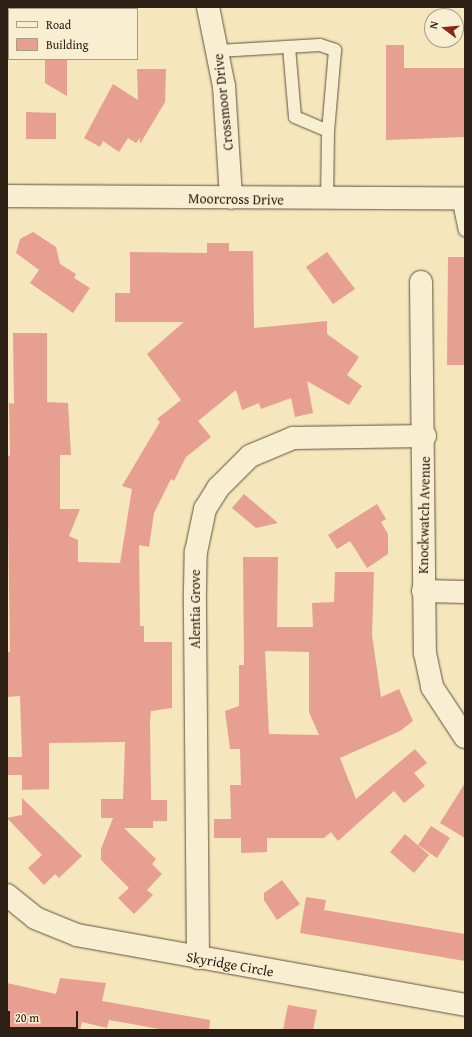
<!DOCTYPE html>
<style>
body{margin:0}
#map{position:relative;width:472px;height:1037px;overflow:hidden;background:#f5e6bb;font-family:"Gentium Book Plus",serif}
div>[style]{position:absolute}
.building>*{inset:0;background:#e79f92}
.roads{filter:drop-shadow(0 0 1px #5f523f) drop-shadow(0 0 1px #5f523f)}
.lane>*{height:12px;margin:-6px;padding:0 6px;transform-origin:6px;border-radius:6px;background:#f8efd3}
.street>*{height:22px;margin:-11px;padding:0 11px;transform-origin:11px;border-radius:11px;background:#f8efd3}
.secondary>*{height:22px;margin:-11px;padding:0 11px;transform-origin:11px;border-radius:11px;background:#f8efd3}
span{translate:-50% -50%;white-space:nowrap;text-align:center;line-height:1.15;-webkit-text-stroke:3px #f8efd3;paint-order:stroke}
.street-label{font-size:14px;color:#2d2116}
.frame{position:absolute;inset:0;border:8px solid #2d2116;pointer-events:none}
.legend{position:absolute;left:8px;top:8px;width:130px;height:52px;box-sizing:border-box;background:#f8efd3;border:1px solid #a79d87;margin:0;padding:5px 7px;list-style:none;font-size:12px;color:#2d2116}
.legend li{display:flex;align-items:center;gap:8px;height:20px}
.legend b{width:20px;border:1px solid #a79d87}
.north{position:absolute;left:424px;top:8px;width:40px;height:40px;box-sizing:border-box;background:#f8efd3;border:1px solid #a79d87;border-radius:50%;rotate:286deg;font-size:11px;font-weight:700;line-height:16px;text-align:center;color:#2d2116}
.north::after{content:'';display:block;margin:auto;width:14px;height:18px;background:#8f2418;clip-path:polygon(50% 0,100% 100%,50% 72%,0 100%)}
.scale{position:absolute;left:8px;top:1011px;width:70px;height:18px;box-sizing:border-box;border:2px solid #2d2116;border-top:0;padding-left:5px;font-size:12px;line-height:14px;white-space:nowrap;color:#2d2116;-webkit-text-stroke:3px #f8efd3;paint-order:stroke}
</style>
<div id="map">
<div class="building">
<div style="clip-path:polygon(386px 45px,404px 45px,404px 68px,465px 68px,465px 137px,386px 140px)"></div>
<div style="clip-path:polygon(45px 59px,67px 59px,67px 96px,45px 83px)"></div>
<div style="clip-path:polygon(137px 69px,166px 69px,165px 102px,140px 144px,140px 138px,136px 143px,128px 138px,119px 152px,103px 141px,100px 147px,84px 138px,113px 84px,138px 100px)"></div>
<div style="clip-path:polygon(26px 112px,56px 113px,56px 139px,26px 139px)"></div>
<div style="clip-path:polygon(33px 232px,56px 247px,60px 264px,76px 274px,74px 278px,90px 288px,73px 313px,30px 283px,39px 270px,16px 253px,20px 239px)"></div>
<div style="clip-path:polygon(207px 243px,229px 243px,229px 251px,253px 251px,254px 328px,327px 321px,327px 334px,359px 357px,347px 375px,362px 386px,349px 405px,307px 381px,313px 413px,295px 417px,291px 398px,261px 409px,259px 403px,242px 410px,236px 390px,198px 421px,211px 437px,186px 457px,174px 481px,171px 479px,154px 513px,149px 547px,139px 545px,140px 626px,144px 626px,144px 642px,172px 642px,172px 708px,151px 711px,150px 721px,151px 800px,167px 800px,167px 821px,153px 821px,153px 828px,124px 828px,156px 859px,152px 864px,162px 874px,147px 890px,153px 895px,134px 914px,118px 898px,129px 888px,101px 860px,101px 849px,113px 818px,101px 818px,101px 799px,123px 799px,125px 742px,49px 743px,49px 789px,22px 790px,22px 775px,7px 775px,7px 757px,22px 757px,20px 696px,7px 697px,7px 652px,10px 652px,7px 455px,10px 456px,9px 403px,14px 404px,13px 333px,47px 333px,47px 402px,68px 403px,71px 455px,60px 455px,60px 509px,80px 509px,69px 536px,78px 540px,78px 562px,120px 563px,132px 489px,122px 486px,160px 422px,157px 419px,181px 400px,147px 354px,184px 322px,115px 322px,115px 293px,130px 293px,130px 252px,207px 253px)"></div>
<div style="clip-path:polygon(327px 252px,355px 289px,333px 304px,306px 267px)"></div>
<div style="clip-path:polygon(448px 257px,465px 257px,465px 365px,447px 365px)"></div>
<div style="clip-path:polygon(244px 494px,278px 523px,256px 528px,232px 508px)"></div>
<div style="clip-path:polygon(377px 504px,386px 519px,381px 522px,388px 534px,388px 554px,367px 568px,350px 541px,337px 549px,328px 535px)"></div>
<div style="clip-path:polygon(evenodd,243px 557px,278px 557px,277px 627px,313px 627px,312px 603px,334px 602px,335px 572px,374px 572px,372px 635px,381px 697px,399px 689px,413px 721px,400px 731px,340px 758px,356px 799px,415px 749px,427px 763px,414px 773px,425px 786px,404px 803px,394px 791px,338px 841px,331px 832px,324px 838px,267px 838px,267px 852px,241px 853px,241px 838px,214px 838px,214px 819px,231px 819px,230px 785px,241px 785px,240px 749px,230px 749px,225px 711px,239px 706px,239px 665px,244px 665px,243px 557px,265px 651px,309px 652px,309px 712px,319px 735px,269px 734px,265px 651px)"></div>
<div style="clip-path:polygon(465px 783px,465px 838px,440px 823px)"></div>
<div style="clip-path:polygon(22px 798px,82px 856px,59px 878px,55px 874px,44px 885px,28px 868px,42px 855px,7px 818px,22px 815px)"></div>
<div style="clip-path:polygon(431px 826px,450px 838px,437px 858px,418px 845px)"></div>
<div style="clip-path:polygon(405px 834px,429px 855px,414px 873px,390px 852px)"></div>
<div style="clip-path:polygon(282px 880px,300px 904px,277px 920px,264px 900px,264px 893px)"></div>
<div style="clip-path:polygon(306px 897px,326px 900px,324px 910px,465px 934px,465px 961px,300px 933px)"></div>
<div style="clip-path:polygon(60px 978px,106px 983px,102px 1001px,210px 1020px,209px 1030px,165px 1030px,109px 1020px,107px 1028px,82px 1022px,80px 1030px,7px 1030px,7px 983px,56px 994px)"></div>
<div style="clip-path:polygon(288px 1005px,317px 1010px,313px 1030px,283px 1030px)"></div>
</div>
<div class="roads">
<div class="lane">
<div style="left:289px;top:47px;width:70px;rotate:85.1deg"></div>
<div style="left:295px;top:117px;width:36px;rotate:23deg"></div>
<div style="left:218px;top:51px;width:102px;rotate:-3.4deg"></div>
<div style="left:320px;top:45px;width:16px;rotate:18deg"></div>
<div style="left:335px;top:50px;width:81px;rotate:94.9deg"></div>
<div style="left:328px;top:131px;width:69px;rotate:90.8deg"></div>
<div style="left:458px;top:198px;width:33px;rotate:78deg"></div>
</div>
<div class="street">
<div style="left:421px;top:282px;width:371px;rotate:89.4deg"></div>
<div style="left:425px;top:653px;width:35px;rotate:78deg"></div>
<div style="left:432px;top:687px;width:60px;rotate:56.6deg"></div>
<div style="left:423px;top:591px;width:42px;rotate:1.4deg"></div>
<div style="left:7px;top:895px;width:36px;rotate:39deg"></div>
<div style="left:35px;top:918px;width:45px;rotate:22deg"></div>
<div style="left:77px;top:935px;width:394px;rotate:10.2deg"></div>
<div style="left:198px;top:958px;width:367px;rotate:-90.5deg"></div>
<div style="left:195px;top:591px;width:39px;rotate:-89deg"></div>
<div style="left:196px;top:552px;width:44px;rotate:-78.2deg"></div>
<div style="left:205px;top:509px;width:25px;rotate:-58deg"></div>
<div style="left:218px;top:488px;width:45px;rotate:-45deg"></div>
<div style="left:250px;top:456px;width:47px;rotate:-22.7deg"></div>
<div style="left:293px;top:438px;width:132px;rotate:-0.9deg"></div>
</div>
<div class="secondary">
<div style="left:208px;top:7px;width:81px;rotate:78.6deg"></div>
<div style="left:224px;top:86px;width:112px;rotate:86.4deg"></div>
<div style="left:7px;top:196px;width:458px;rotate:0.3deg"></div>
</div>
</div>
<div class="street-label">
<span style="left:223px;top:102px;rotate:-96deg">Crossmoor Drive</span>
<span style="left:236px;top:199px;rotate:1deg">Moorcross Drive</span>
<span style="left:424px;top:515px;rotate:-89deg">Knockwatch Avenue</span>
<span style="left:195px;top:609px;rotate:-90deg">Alentia Grove</span>
<span style="left:230px;top:964px;rotate:10deg">Skyridge Circle</span>
</div>
<div class="frame"></div>
<ul class="legend">
<li><b style="height:5px;background:#f8efd3"></b>Road</li>
<li><b style="height:11px;background:#e79f92"></b>Building</li>
</ul>
<div class="north">N</div>
<div class="scale">20 m</div>
</div>
